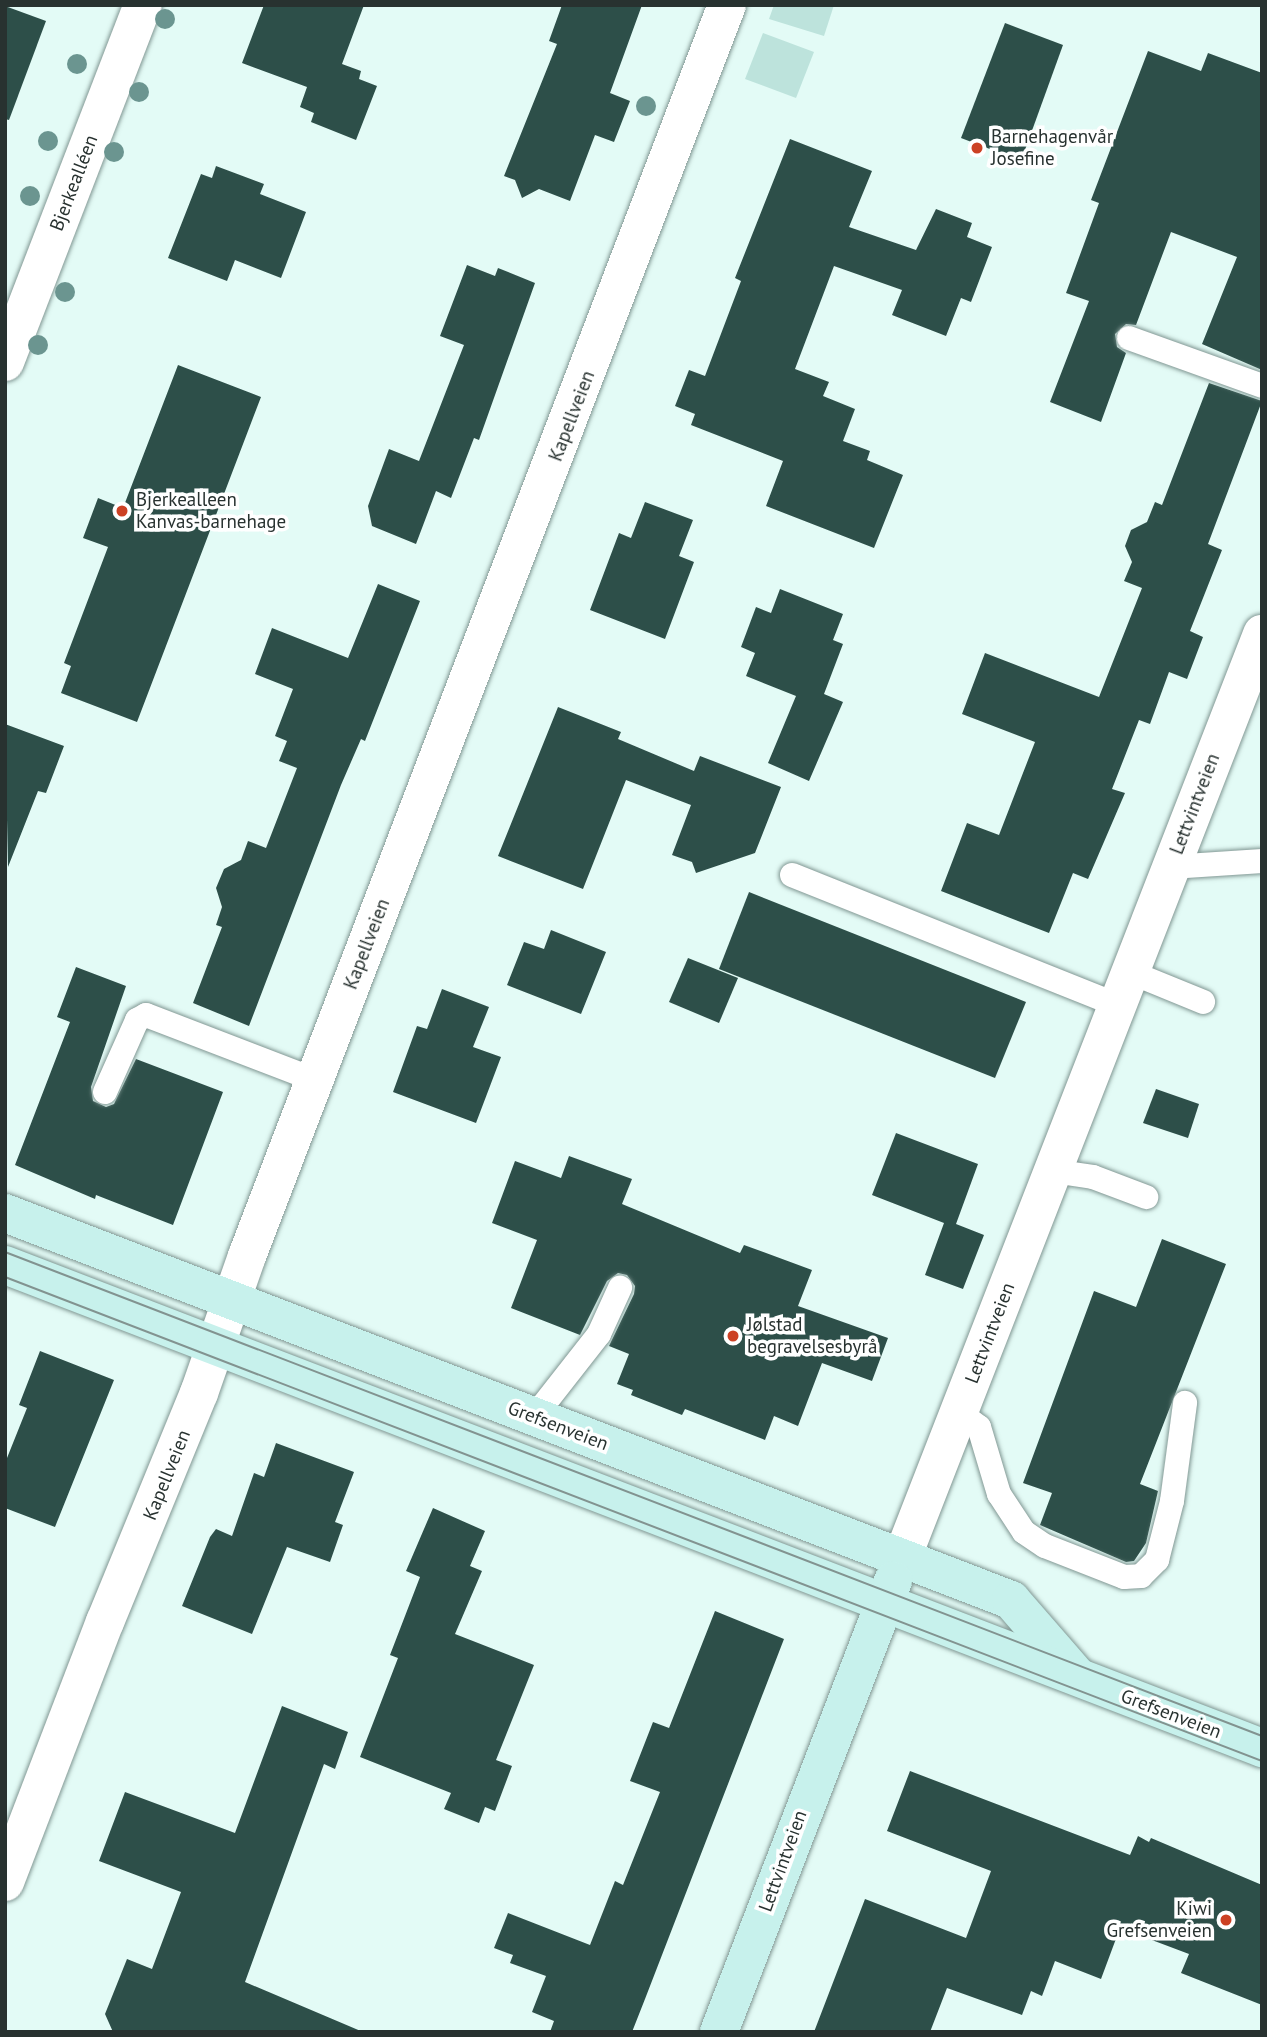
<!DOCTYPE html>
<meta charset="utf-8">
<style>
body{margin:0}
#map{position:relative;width:1267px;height:2037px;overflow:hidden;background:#e3fbf6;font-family:"PT Sans",sans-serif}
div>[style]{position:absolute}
.green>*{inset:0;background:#bde3dc}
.building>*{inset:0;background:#2d4f49}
.roads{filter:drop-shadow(0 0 2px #819793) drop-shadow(0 0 2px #819793)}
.lane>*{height:24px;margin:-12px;padding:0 12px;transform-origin:12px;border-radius:12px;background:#fff}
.street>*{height:38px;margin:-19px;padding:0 19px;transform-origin:19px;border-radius:19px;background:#fff}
.secondary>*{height:38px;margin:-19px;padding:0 19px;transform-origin:19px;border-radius:19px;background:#c7f1ec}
.tram>*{height:2px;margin:-1px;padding:0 1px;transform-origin:1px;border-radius:1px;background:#829390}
.trees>*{width:20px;height:20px;margin:-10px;border-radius:50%;background:#6b9590}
.dots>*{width:19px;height:19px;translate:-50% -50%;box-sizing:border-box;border:4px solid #fff;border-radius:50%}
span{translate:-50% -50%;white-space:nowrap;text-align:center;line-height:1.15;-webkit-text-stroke:7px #fff;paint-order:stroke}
.poi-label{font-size:19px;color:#283230}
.left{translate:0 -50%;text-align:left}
.right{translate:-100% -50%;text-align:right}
.street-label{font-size:19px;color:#283230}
.frame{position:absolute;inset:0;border:7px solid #283230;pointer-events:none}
</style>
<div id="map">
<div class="green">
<div style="clip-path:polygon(774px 5px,834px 5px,824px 36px,769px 19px)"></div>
<div style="clip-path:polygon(763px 33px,814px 52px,796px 98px,745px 79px)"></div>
</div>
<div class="building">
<div style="clip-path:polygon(264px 5px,364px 5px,342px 64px,361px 71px,359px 79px,377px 86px,356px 140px,311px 122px,314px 113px,300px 107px,307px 87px,242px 63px)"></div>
<div style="clip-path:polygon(562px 5px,642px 5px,610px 93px,630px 101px,614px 142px,595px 135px,570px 201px,539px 189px,522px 198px,515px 180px,504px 176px,557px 44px,549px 41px)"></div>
<div style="clip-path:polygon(5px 6px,46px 21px,9px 120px,5px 119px)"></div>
<div style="clip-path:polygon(1005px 23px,1063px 45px,1021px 161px,961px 138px)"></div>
<div style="clip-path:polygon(1148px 51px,1201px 71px,1208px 53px,1262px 73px,1262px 370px,1202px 344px,1237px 257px,1171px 232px,1136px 325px,1126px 324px,1115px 334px,1117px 347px,1126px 353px,1101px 422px,1050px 402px,1089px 301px,1066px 293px,1099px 203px,1091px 200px)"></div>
<div style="clip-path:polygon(790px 139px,872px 171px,849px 227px,916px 250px,936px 209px,972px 223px,967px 237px,992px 247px,971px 302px,961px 298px,946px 336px,892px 315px,902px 290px,834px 266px,795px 369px,829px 382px,823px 396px,855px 409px,843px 441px,870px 451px,867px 460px,903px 475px,874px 548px,766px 506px,783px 461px,691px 425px,695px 414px,675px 406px,689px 370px,705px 376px,741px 281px,735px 278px)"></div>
<div style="clip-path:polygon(216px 166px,264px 184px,260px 194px,306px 212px,281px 278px,235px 260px,227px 281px,168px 258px,201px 174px,212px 178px)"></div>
<div style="clip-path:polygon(467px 265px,495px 276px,498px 268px,535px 283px,479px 440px,474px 438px,451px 498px,436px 491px,416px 544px,372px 526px,368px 506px,389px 449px,419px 461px,464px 345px,440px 336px)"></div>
<div style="clip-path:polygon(178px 365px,261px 397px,137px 722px,61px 693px,71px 666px,64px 663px,108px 547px,83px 538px,98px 498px,123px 508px)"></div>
<div style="clip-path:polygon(1209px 383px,1262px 401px,1208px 544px,1222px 550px,1190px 631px,1203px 637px,1187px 679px,1169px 672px,1150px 724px,1139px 720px,1112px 789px,1125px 793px,1088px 879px,1073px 873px,1049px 933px,941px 891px,967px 823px,999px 835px,1035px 742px,962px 714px,985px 653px,1099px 697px,1142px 588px,1124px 581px,1132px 562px,1125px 546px,1131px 530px,1147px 522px,1155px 502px,1162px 505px)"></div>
<div style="clip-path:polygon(645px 502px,693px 520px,679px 556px,694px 562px,665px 639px,590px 610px,619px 533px,631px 538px)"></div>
<div style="clip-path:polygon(378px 584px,420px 601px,365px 741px,361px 739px,341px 785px,249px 1026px,193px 1003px,222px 927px,216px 925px,222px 907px,216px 888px,224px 869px,241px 860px,248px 841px,266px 848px,297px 768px,279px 761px,287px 741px,275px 736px,293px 689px,255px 674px,272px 628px,348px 658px)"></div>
<div style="clip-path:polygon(780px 589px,843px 614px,833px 640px,843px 644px,824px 694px,843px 702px,809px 781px,768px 763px,796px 696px,746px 676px,755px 653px,741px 647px,756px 607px,771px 613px)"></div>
<div style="clip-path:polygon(558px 707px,621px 732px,618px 739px,694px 771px,700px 756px,781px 787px,755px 853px,696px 873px,692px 862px,672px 855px,691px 805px,626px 780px,583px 889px,498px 856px)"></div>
<div style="clip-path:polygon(5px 724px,64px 746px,46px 793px,38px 791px,8px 867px)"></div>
<div style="clip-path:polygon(749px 892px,1026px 1002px,995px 1078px,719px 969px)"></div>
<div style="clip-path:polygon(551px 930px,606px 952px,581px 1014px,507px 985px,524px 942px,544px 949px)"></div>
<div style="clip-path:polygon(688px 958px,738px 978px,719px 1023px,669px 1002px)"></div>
<div style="clip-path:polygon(76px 967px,126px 986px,91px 1087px,93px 1101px,106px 1107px,114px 1104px,136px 1059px,223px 1092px,173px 1225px,96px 1195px,95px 1199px,15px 1165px,70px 1022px,57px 1017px)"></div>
<div style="clip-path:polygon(442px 989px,489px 1007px,473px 1047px,501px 1057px,476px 1123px,393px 1092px,417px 1026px,427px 1029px)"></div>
<div style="clip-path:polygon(1156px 1089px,1199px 1104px,1188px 1138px,1143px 1123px)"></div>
<div style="clip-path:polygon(896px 1133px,978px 1164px,956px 1224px,984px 1235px,963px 1289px,925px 1275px,944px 1223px,872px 1195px)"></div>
<div style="clip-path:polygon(569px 1156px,632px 1179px,622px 1204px,740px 1253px,744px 1245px,812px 1270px,798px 1306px,888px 1338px,872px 1381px,822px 1363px,798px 1426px,774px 1416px,765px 1440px,685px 1409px,682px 1415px,631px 1395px,633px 1390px,617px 1384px,629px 1354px,609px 1346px,634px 1294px,635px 1286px,627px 1275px,618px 1273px,607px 1281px,580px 1335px,511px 1308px,537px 1240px,492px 1223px,515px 1161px,561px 1178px)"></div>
<div style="clip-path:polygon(1162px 1239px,1226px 1264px,1140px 1484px,1158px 1491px,1146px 1543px,1134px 1561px,1126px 1562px,1040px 1525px,1052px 1493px,1023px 1483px,1094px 1291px,1136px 1307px)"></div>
<div style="clip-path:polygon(40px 1351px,114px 1380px,55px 1527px,5px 1508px,5px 1463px,27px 1408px,19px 1405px)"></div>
<div style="clip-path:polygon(276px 1443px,354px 1472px,335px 1522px,343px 1525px,330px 1562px,287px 1547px,252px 1634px,182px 1606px,210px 1537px,216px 1529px,232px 1536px,254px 1473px,264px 1477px)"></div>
<div style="clip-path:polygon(433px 1508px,485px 1531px,470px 1566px,482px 1571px,455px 1634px,534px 1665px,496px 1760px,512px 1766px,495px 1811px,485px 1807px,479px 1823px,444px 1809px,451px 1793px,360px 1757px,398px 1658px,390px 1655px,420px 1577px,406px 1571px)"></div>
<div style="clip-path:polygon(715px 1611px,784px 1639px,645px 1999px,632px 2032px,550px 2032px,554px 2021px,532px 2012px,546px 1976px,510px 1963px,513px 1955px,494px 1948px,508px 1913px,590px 1945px,615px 1881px,623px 1885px,660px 1792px,630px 1781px,653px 1722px,669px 1728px)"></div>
<div style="clip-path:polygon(282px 1706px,348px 1732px,335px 1769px,324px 1764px,245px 1982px,363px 2032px,113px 2032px,105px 2014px,127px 1959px,152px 1969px,181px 1892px,99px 1861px,125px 1792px,235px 1833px)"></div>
<div style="clip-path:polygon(910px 1771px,1130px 1855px,1138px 1836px,1149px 1842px,1151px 1838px,1262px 1885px,1262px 2005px,1181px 1973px,1189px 1954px,1120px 1928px,1101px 1979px,1055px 1961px,1042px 1996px,1031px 1991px,1022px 2015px,947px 1988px,930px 2032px,814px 2032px,865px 1899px,966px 1938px,991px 1871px,887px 1831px)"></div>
</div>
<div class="roads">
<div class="lane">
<div style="left:1129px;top:338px;width:141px;rotate:19.8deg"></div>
<div style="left:1171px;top:867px;width:91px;rotate:-3.8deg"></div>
<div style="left:792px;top:875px;width:350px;rotate:21.8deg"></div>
<div style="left:1130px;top:972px;width:79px;rotate:22.3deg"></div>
<div style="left:105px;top:1092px;width:79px;rotate:-66deg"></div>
<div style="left:137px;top:1020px;width:10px;rotate:-29deg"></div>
<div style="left:146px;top:1015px;width:181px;rotate:21deg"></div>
<div style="left:1053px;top:1171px;width:40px;rotate:8.5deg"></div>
<div style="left:1093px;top:1177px;width:57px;rotate:20.7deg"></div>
<div style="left:959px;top:1412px;width:25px;rotate:37deg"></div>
<div style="left:979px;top:1427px;width:70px;rotate:73.4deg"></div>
<div style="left:999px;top:1494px;width:45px;rotate:56.7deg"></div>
<div style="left:1024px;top:1532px;width:25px;rotate:34deg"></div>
<div style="left:1045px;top:1546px;width:85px;rotate:21.4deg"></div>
<div style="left:1124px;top:1577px;width:17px;rotate:-3deg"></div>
<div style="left:1141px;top:1576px;width:23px;rotate:-45deg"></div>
<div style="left:1157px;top:1560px;width:61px;rotate:-75.7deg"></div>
<div style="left:1172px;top:1501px;width:99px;rotate:-82.4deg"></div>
<div style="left:534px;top:1417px;width:105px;rotate:-51.9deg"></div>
<div style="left:599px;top:1334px;width:51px;rotate:-65.5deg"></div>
</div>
<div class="street">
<div style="left:5px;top:362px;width:383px;rotate:-68.9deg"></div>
<div style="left:902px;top:1558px;width:992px;rotate:-68.71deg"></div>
<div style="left:5px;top:1882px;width:279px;rotate:-69deg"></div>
<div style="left:105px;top:1622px;width:248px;rotate:-67.7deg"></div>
<div style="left:199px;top:1393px;width:145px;rotate:-70.7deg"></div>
<div style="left:247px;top:1256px;width:1340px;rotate:-69.01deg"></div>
</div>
<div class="secondary">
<div style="left:5px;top:1213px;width:1078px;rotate:21.04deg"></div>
<div style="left:1011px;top:1600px;width:101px;rotate:49deg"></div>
<div style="left:5px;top:1265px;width:1347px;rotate:21.02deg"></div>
<div style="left:719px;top:2032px;width:484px;rotate:-68.9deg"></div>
</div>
</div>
<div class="tram">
<div style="left:5px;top:1252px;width:1347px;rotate:21.06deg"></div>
<div style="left:5px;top:1277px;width:1347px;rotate:21.06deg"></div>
</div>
<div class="trees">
<div style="left:165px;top:19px"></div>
<div style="left:77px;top:64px"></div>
<div style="left:139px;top:92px"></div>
<div style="left:646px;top:106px"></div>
<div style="left:48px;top:141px"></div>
<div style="left:114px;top:152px"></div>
<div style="left:30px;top:196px"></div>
<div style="left:65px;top:292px"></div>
<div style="left:38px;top:345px"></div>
</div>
<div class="dots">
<div style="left:977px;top:148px;background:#cc4124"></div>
<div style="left:122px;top:511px;background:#cc4124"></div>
<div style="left:733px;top:1336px;background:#cc4124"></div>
<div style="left:1226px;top:1920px;background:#cc4124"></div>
</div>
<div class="poi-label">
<span class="left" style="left:991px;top:148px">Barnehagenvår<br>Josefine</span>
<span class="left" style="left:136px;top:511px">Bjerkealleen<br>Kanvas-barnehage</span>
<span class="left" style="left:747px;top:1336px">Jølstad<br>begravelsesbyrå</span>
<span class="right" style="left:1212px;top:1920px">Kiwi<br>Grefsenveien</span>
</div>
<div class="street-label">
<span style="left:74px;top:183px;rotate:-69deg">Bjerkealléen</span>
<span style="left:572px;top:416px;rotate:-69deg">Kapellveien</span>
<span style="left:1195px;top:804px;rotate:-69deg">Lettvintveien</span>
<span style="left:367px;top:944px;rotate:-69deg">Kapellveien</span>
<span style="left:990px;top:1333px;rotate:-69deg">Lettvintveien</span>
<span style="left:558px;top:1426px;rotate:21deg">Grefsenveien</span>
<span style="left:167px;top:1475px;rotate:-68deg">Kapellveien</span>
<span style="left:1171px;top:1714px;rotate:21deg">Grefsenveien</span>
<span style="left:783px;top:1861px;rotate:-70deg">Lettvintveien</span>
</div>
<div class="frame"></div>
</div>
